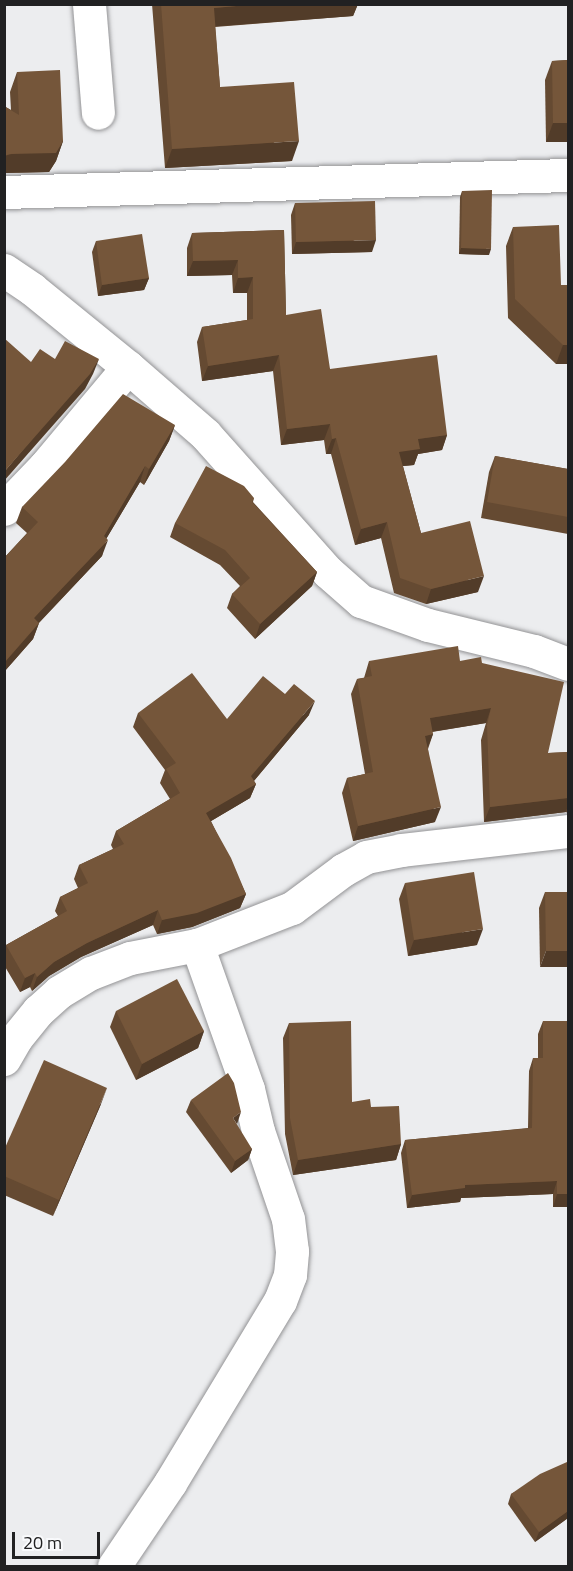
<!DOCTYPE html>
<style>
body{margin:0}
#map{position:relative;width:573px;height:1571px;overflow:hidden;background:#ecedef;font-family:"Titillium Web",sans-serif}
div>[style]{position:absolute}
.roads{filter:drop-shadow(0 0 2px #939395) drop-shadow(0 0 2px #939395)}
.minor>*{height:33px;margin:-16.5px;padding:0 16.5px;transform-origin:16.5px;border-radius:16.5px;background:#fff}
.wall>*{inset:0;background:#654a32}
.shaded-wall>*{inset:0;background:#523c29}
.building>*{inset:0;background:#75563a}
span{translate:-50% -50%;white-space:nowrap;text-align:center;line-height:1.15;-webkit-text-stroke:6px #f9fafc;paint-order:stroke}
.frame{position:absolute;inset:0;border:6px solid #212122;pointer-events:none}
.scale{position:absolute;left:12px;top:1532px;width:88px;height:27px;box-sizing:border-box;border:3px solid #212122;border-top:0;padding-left:8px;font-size:18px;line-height:21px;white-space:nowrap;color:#212122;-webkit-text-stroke:4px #f9fafc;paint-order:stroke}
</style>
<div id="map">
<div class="roads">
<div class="minor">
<div style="left:89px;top:4px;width:109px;rotate:85.3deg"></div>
<div style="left:4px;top:192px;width:564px;rotate:-1.73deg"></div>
<div style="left:4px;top:270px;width:34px;rotate:34deg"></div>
<div style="left:32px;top:289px;width:124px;rotate:39.1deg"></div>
<div style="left:128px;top:367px;width:102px;rotate:41deg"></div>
<div style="left:205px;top:434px;width:185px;rotate:48.3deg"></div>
<div style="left:328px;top:572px;width:44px;rotate:41.3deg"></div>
<div style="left:361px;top:601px;width:71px;rotate:19.7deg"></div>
<div style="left:428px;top:625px;width:109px;rotate:13.8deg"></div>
<div style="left:534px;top:651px;width:36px;rotate:21deg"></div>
<div style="left:4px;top:509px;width:59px;rotate:-46.4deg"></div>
<div style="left:45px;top:466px;width:129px;rotate:-50deg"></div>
<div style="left:4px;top:1059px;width:24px;rotate:-60deg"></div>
<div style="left:16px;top:1038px;width:35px;rotate:-51deg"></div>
<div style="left:38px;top:1011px;width:28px;rotate:-42deg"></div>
<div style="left:59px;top:992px;width:37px;rotate:-31deg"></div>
<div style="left:91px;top:973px;width:42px;rotate:-21deg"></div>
<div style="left:130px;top:958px;width:68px;rotate:-11deg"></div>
<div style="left:197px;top:945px;width:102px;rotate:-21.3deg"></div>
<div style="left:292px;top:908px;width:64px;rotate:-36.7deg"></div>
<div style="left:343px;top:870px;width:26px;rotate:-29deg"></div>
<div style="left:366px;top:857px;width:36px;rotate:-11deg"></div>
<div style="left:401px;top:850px;width:168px;rotate:-6.5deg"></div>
<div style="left:114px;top:1566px;width:100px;rotate:-56deg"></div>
<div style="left:170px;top:1483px;width:213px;rotate:-58.9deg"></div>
<div style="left:280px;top:1301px;width:28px;rotate:-69deg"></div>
<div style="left:290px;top:1275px;width:24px;rotate:-85deg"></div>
<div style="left:292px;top:1251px;width:32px;rotate:-97deg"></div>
<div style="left:288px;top:1219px;width:93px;rotate:-108.8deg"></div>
<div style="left:258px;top:1131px;width:43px;rotate:-103.4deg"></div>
<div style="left:248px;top:1089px;width:153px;rotate:-109.5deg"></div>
</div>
</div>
<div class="wall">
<div style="clip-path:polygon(152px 4px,358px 4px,353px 16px,215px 27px,220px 87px,292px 161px,165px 168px)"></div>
<div style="clip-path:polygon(568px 60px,568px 142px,546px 142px,545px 80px,552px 61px)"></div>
<div style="clip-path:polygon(17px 72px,63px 141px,56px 161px,49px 172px,4px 173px,4px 106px,11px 110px,10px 92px)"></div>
<div style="clip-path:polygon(462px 191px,489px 255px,459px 254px,460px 197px)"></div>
<div style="clip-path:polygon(295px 203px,372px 252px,292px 254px,291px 215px)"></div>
<div style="clip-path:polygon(513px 227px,561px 285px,568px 285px,568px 364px,556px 364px,508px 318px,506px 246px)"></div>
<div style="clip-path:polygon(284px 230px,286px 315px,330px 369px,447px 435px,442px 450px,418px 454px,414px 465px,403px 466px,421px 533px,478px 592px,426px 604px,394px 593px,381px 538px,355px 545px,331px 454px,326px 454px,324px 440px,281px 445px,273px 371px,202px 381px,197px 342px,202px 327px,247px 320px,247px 293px,233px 293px,232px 275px,187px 276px,187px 248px,192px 233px)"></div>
<div style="clip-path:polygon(96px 241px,149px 278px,144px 290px,98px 296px,92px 252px)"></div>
<div style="clip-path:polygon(175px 425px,169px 441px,144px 485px,140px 482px,106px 539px,102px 556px,39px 623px,33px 639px,4px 672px,4px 558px,27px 533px,16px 523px,22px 507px)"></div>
<div style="clip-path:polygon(495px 456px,568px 469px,568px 534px,481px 518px,489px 472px)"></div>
<div style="clip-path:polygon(254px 498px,253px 502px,317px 572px,312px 586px,255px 639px,227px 608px,232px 594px,240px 586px,220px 565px,170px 537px,175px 523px)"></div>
<div style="clip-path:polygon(369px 661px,460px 661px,482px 663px,548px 753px,568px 752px,568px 813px,566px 812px,484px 822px,481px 740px,486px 723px,432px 732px,433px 734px,428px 749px,435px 822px,353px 841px,342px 793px,347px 778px,365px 774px,351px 694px,357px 679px,364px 678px)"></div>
<div style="clip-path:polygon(138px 713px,227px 719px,309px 715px,254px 781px,256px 784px,250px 798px,211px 821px,246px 894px,240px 908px,192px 927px,157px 934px,153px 925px,81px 957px,49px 976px,32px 991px,30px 987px,20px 992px,4px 965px,4px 949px,6px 945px,58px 916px,55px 911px,60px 897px,78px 888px,74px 879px,79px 865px,113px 849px,111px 845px,116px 831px,170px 799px,160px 783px,165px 770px,133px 727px)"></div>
<div style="clip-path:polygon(405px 883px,477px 945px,408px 956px,399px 899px)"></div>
<div style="clip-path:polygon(545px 892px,568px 892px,540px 967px,539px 908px)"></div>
<div style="clip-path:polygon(116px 1011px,204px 1031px,198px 1048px,136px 1080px,110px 1027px)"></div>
<div style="clip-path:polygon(543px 1021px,568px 1207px,553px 1207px,553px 1194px,461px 1198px,460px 1202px,407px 1208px,401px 1153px,405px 1140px,528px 1128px,529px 1071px,533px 1058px,538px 1058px,538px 1034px)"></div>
<div style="clip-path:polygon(289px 1023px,352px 1102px,401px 1144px,396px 1160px,293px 1175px,285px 1134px,283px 1038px)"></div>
<div style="clip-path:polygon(191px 1100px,252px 1149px,248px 1160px,231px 1173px,186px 1112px)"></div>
<div style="clip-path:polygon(101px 1104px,53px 1216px,4px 1195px,4px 1150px)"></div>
<div style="clip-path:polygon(568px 1465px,568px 1518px,535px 1542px,508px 1504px,511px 1494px)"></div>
</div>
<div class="shaded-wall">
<div style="clip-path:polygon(259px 4px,358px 4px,353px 16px,207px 27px,214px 8px)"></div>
<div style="clip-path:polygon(553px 123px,568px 123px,568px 142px,546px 142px)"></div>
<div style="clip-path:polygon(63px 141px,56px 161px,49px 172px,4px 173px,4px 156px)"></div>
<div style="clip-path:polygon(299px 141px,292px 161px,165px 168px,172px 149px)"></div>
<div style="clip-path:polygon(376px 240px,372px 252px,292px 254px,296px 242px)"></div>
<div style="clip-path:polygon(461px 248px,491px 249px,489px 255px,459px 254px)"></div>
<div style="clip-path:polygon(238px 260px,232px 275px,187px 276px,193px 261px)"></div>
<div style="clip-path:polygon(253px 277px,247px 293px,233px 293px,238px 278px)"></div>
<div style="clip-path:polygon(149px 278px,144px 290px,98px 296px,102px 285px)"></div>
<div style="clip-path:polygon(563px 345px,568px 345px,568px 364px,556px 364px)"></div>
<div style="clip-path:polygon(279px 355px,273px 371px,202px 381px,208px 366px)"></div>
<div style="clip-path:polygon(99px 359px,93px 374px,85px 389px,4px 481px,4px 472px)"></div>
<div style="clip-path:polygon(330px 424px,324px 440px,281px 445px,287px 429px)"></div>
<div style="clip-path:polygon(175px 425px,169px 441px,144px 485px,149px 469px)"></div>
<div style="clip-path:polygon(447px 435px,442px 450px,418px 454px,414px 465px,393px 467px,399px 452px,418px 439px)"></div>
<div style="clip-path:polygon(336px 438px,331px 454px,326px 454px,332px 439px)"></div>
<div style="clip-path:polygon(145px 466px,140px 482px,102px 546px,108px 540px,102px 556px,28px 634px,34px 618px,104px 536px)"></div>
<div style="clip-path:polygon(387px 522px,381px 538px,355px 545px,361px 529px)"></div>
<div style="clip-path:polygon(317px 572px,312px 586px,255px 639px,260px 624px)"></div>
<div style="clip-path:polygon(484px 576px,478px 592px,426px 604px,431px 589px)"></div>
<div style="clip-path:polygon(39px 623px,33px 639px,4px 672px,4px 663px)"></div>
<div style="clip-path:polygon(315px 701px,309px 715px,247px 789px,256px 784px,250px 798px,201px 827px,206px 813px,251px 776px)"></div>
<div style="clip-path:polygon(491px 708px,486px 723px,424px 733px,430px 718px)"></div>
<div style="clip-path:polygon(433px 734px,427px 749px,425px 736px)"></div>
<div style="clip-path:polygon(568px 798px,568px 805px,566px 812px,484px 822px,490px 807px)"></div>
<div style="clip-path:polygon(441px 807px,435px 822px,353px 841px,358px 826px)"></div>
<div style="clip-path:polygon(246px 894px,240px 908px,192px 927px,157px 934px,162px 920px)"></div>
<div style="clip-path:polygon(158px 910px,153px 925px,81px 957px,49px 976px,32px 991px,37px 977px,54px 962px,87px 943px)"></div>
<div style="clip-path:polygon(483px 929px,477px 945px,408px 956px,414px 940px)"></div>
<div style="clip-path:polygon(546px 951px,568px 951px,568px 967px,540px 967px)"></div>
<div style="clip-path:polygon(35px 973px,30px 987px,20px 992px,25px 978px)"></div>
<div style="clip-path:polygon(204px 1031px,198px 1048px,136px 1080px,142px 1064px)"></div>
<div style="clip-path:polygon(107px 1088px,101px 1104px,53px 1216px,59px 1200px)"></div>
<div style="clip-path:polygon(241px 1112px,237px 1124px,233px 1118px)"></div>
<div style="clip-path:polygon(401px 1144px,396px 1160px,293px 1175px,298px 1160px)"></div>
<div style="clip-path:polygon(252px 1149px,248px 1160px,231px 1173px,235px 1161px)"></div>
<div style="clip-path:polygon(557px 1181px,553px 1194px,461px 1198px,460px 1202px,407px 1208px,412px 1195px,465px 1185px)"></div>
<div style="clip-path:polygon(557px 1194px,568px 1194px,568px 1207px,553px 1207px)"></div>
<div style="clip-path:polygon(568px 1511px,568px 1518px,535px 1542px,539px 1532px)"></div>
</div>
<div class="building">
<div style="clip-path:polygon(161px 4px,259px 4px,214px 8px,220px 87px,294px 82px,299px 141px,172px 149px)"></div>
<div style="clip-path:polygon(568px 60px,568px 123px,553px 123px,552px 61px)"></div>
<div style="clip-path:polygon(60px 70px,63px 141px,56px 153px,10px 154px,4px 156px,4px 106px,19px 115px,17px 72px)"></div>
<div style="clip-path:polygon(492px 190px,491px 249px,461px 248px,462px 191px)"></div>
<div style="clip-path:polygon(375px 201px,376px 240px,296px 242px,295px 203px)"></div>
<div style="clip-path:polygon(559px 225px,561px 285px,568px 285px,568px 345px,563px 345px,515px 299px,513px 227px)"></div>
<div style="clip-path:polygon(284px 230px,286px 315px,321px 309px,330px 369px,437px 355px,447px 435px,418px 439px,420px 449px,399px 452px,421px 533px,470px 521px,484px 576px,431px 589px,400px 578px,387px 522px,361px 529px,336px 438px,332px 439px,330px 424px,287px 429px,279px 355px,208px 366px,202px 327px,253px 319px,253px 277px,238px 278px,238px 260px,193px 261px,192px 233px)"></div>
<div style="clip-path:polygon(142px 234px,149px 278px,102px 285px,96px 241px)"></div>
<div style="clip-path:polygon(4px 338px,31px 362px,40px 349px,55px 359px,65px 341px,99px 359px,90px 374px,4px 472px)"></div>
<div style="clip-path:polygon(123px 394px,175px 425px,149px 469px,145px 466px,104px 536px,108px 540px,34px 618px,39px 623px,4px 663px,4px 558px,38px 522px,22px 507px,65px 462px)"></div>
<div style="clip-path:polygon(495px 456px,568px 469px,568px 517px,487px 502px)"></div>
<div style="clip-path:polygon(206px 466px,244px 486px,254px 498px,252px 502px,317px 572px,260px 624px,232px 594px,250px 578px,225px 550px,175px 523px)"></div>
<div style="clip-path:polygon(458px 646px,460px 661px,481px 657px,482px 663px,564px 682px,548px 753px,568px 752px,568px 798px,490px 807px,487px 725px,491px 708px,430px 718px,433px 734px,425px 736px,441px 807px,358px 826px,347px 778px,373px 772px,357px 679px,372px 676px,369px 661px)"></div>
<div style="clip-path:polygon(192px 673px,227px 719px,263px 676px,285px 694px,294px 684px,315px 701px,251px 776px,256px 784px,206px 813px,231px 858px,246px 894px,197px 913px,162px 920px,158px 910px,87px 943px,54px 962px,37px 977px,35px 973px,25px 978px,6px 945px,67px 911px,60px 897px,88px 883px,79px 865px,124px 844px,116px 831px,180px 793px,166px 769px,176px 763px,138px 713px)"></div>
<div style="clip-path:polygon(474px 872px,483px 929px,414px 940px,405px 883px)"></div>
<div style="clip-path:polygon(545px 892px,568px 892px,568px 951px,546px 951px)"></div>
<div style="clip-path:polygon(177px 979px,204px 1031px,142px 1064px,116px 1011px)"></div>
<div style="clip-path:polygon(351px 1021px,352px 1102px,370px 1099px,371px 1107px,399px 1106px,401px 1144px,298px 1160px,290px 1118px,289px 1023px)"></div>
<div style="clip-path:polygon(543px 1021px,568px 1021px,568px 1194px,557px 1194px,557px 1181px,465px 1185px,465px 1188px,412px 1195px,405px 1140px,532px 1128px,533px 1058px,543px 1058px)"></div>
<div style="clip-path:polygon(44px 1060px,107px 1088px,59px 1200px,4px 1176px,4px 1150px)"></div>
<div style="clip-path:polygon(228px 1073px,234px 1083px,241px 1112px,233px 1118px,252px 1149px,235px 1161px,191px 1100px)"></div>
<div style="clip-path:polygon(567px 1462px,568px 1465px,568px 1511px,539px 1532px,511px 1494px,540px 1474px)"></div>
</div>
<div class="frame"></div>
<div class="scale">20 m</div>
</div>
